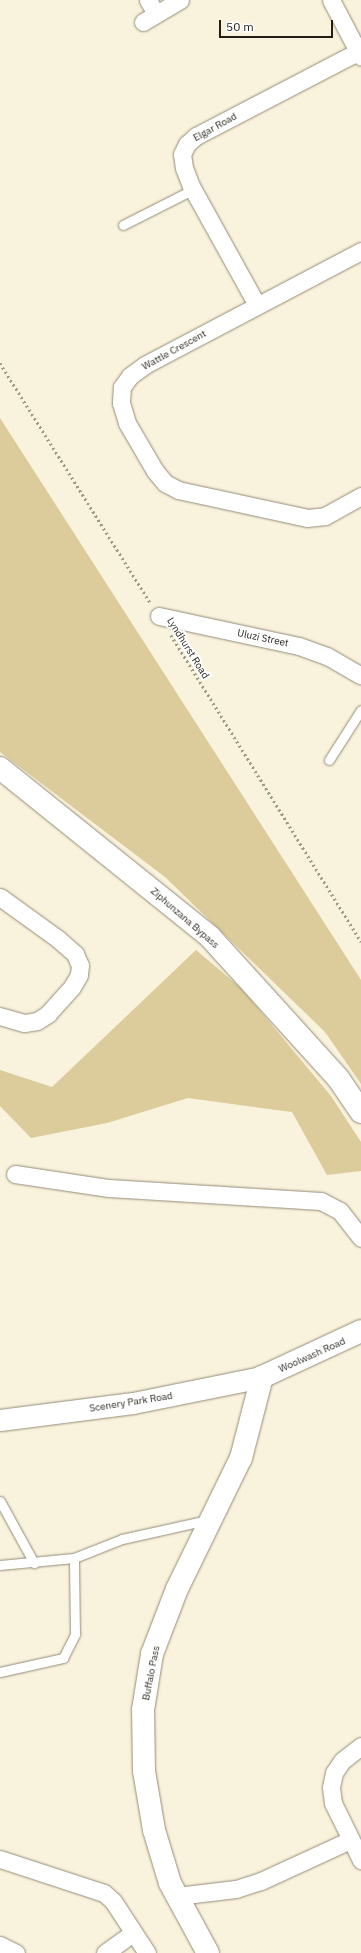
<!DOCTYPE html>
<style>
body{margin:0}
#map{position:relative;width:361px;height:1953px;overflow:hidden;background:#f9f2dc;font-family:"IBM Plex Sans",sans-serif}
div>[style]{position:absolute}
.green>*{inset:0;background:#dccb9b}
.path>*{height:2.5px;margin-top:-1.25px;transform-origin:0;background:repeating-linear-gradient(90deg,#9e9989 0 2px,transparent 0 5px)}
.roads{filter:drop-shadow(0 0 1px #928b78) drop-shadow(0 0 1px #928b78)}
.service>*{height:9px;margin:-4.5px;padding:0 4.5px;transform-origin:4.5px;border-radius:4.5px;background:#fff}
.minor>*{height:17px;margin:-8.5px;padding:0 8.5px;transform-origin:8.5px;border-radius:8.5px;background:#fff}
.tertiary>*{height:21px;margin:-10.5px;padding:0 10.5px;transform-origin:10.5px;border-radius:10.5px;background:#fff}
.secondary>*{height:22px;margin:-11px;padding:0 11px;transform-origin:11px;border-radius:11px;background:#fff}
span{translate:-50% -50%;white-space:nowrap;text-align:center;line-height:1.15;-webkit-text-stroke:4px #fff;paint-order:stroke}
.street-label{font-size:10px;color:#211e16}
.scale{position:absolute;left:219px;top:20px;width:114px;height:18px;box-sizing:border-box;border:2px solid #211e16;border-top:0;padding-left:5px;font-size:12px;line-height:14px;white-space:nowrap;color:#211e16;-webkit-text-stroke:3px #fff;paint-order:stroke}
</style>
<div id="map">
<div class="green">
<div style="clip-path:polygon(0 418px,361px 980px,361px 1084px,325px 1032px,165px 877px,0 752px)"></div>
<div style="clip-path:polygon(196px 950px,241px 988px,331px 1096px,361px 1142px,361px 1171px,327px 1175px,292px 1112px,188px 1098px,107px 1123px,31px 1138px,0 1106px,0 1070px,52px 1087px)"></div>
</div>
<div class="path">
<div style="left:0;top:363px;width:284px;rotate:57.9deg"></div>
<div style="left:171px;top:635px;width:361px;rotate:58.2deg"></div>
</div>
<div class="roads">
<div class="service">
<div style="left:123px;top:225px;width:77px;rotate:-26.9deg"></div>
<div style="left:329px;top:760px;width:59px;rotate:-57.4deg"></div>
<div style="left:0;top:1501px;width:71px;rotate:61.3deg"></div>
<div style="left:0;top:1565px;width:74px;rotate:-5.4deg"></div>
<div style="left:74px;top:1558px;width:52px;rotate:-21.6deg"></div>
<div style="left:122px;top:1539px;width:88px;rotate:-12.5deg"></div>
<div style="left:0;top:1672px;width:65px;rotate:-12.5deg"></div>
<div style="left:63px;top:1658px;width:27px;rotate:-63deg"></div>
<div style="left:75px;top:1634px;width:76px;rotate:-90.8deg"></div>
</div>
<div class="minor">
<div style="left:148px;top:0;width:16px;rotate:60deg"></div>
<div style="left:331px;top:0;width:64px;rotate:62.2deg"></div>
<div style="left:143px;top:22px;width:43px;rotate:-30.7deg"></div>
<div style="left:361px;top:251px;width:244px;rotate:152.2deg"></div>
<div style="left:145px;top:365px;width:19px;rotate:144deg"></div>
<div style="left:130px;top:376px;width:14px;rotate:126deg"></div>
<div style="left:122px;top:387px;width:16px;rotate:94deg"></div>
<div style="left:121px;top:403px;width:21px;rotate:73deg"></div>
<div style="left:127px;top:423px;width:56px;rotate:59.7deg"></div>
<div style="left:155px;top:471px;width:16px;rotate:50deg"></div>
<div style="left:165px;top:483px;width:15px;rotate:28deg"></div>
<div style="left:178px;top:490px;width:132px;rotate:12.2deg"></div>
<div style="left:307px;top:518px;width:18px;rotate:-6deg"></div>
<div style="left:325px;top:516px;width:41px;rotate:-29.1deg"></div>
<div style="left:257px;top:305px;width:136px;rotate:-119deg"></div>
<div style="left:191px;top:186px;width:19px;rotate:-111deg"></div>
<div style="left:184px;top:168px;width:14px;rotate:-98deg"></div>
<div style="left:182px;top:154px;width:11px;rotate:-63deg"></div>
<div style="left:187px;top:144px;width:12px;rotate:-42deg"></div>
<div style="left:196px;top:136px;width:186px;rotate:-27.5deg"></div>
<div style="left:159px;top:616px;width:143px;rotate:12.1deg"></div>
<div style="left:299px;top:646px;width:30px;rotate:20deg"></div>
<div style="left:327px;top:656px;width:39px;rotate:30deg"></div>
<div style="left:0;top:897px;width:72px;rotate:35.9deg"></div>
<div style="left:58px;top:939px;width:23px;rotate:41deg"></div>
<div style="left:75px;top:954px;width:12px;rotate:66deg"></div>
<div style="left:80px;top:965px;width:10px;rotate:96deg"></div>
<div style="left:79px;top:975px;width:14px;rotate:120deg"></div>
<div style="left:72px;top:987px;width:36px;rotate:132deg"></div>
<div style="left:48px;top:1014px;width:13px;rotate:148deg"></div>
<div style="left:37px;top:1021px;width:13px;rotate:171deg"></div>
<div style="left:24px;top:1023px;width:25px;rotate:-164deg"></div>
<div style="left:15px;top:1174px;width:95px;rotate:8.5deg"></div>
<div style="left:109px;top:1188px;width:212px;rotate:3.5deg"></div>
<div style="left:321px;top:1201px;width:21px;rotate:28deg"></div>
<div style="left:340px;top:1211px;width:34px;rotate:52deg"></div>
<div style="left:361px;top:1746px;width:24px;rotate:142deg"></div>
<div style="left:342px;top:1761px;width:14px;rotate:124deg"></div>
<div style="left:334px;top:1773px;width:14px;rotate:102deg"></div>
<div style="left:331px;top:1787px;width:16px;rotate:83deg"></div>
<div style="left:333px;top:1803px;width:64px;rotate:63.8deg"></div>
<div style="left:0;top:1859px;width:109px;rotate:18.1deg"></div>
<div style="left:104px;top:1893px;width:12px;rotate:42deg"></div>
<div style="left:113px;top:1901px;width:62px;rotate:56.8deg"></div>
<div style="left:177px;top:1896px;width:59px;rotate:-6.8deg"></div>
<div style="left:236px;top:1889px;width:26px;rotate:-18deg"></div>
<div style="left:261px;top:1881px;width:98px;rotate:-24.7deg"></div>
<div style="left:0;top:1945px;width:18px;rotate:27deg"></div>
<div style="left:105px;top:1953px;width:34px;rotate:-36deg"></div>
</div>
<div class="tertiary">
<div style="left:0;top:1420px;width:134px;rotate:-7.3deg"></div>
<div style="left:133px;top:1403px;width:132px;rotate:-11.4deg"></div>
</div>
<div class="secondary">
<div style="left:0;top:768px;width:270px;rotate:38.8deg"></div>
<div style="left:210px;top:937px;width:190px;rotate:47.8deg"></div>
<div style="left:338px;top:1078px;width:41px;rotate:55.9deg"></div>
<div style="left:208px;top:1953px;width:80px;rotate:-118.5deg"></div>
<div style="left:170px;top:1883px;width:55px;rotate:-106.8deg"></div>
<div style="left:154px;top:1830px;width:60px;rotate:-99.6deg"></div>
<div style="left:144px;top:1771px;width:61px;rotate:-90.9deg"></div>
<div style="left:143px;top:1710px;width:57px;rotate:-80.9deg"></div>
<div style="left:152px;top:1654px;width:70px;rotate:-69deg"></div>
<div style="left:177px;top:1589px;width:146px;rotate:-64deg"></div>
<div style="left:241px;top:1458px;width:84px;rotate:-75.5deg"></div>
<div style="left:262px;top:1377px;width:109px;rotate:-24.9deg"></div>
</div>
</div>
<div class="street-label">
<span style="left:215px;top:127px;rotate:-29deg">Elgar Road</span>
<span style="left:174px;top:350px;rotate:-29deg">Wattle Crescent</span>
<span style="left:263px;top:638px;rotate:12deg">Uluzi Street</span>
<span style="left:188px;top:648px;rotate:58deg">Lyndhurst Road</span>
<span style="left:185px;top:918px;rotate:41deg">Ziphunzana Bypass</span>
<span style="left:312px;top:1355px;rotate:-24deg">Woolwash Road</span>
<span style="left:131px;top:1402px;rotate:-9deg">Scenery Park Road</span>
<span style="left:151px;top:1673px;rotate:-79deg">Buffalo Pass</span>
</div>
<div class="scale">50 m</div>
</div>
